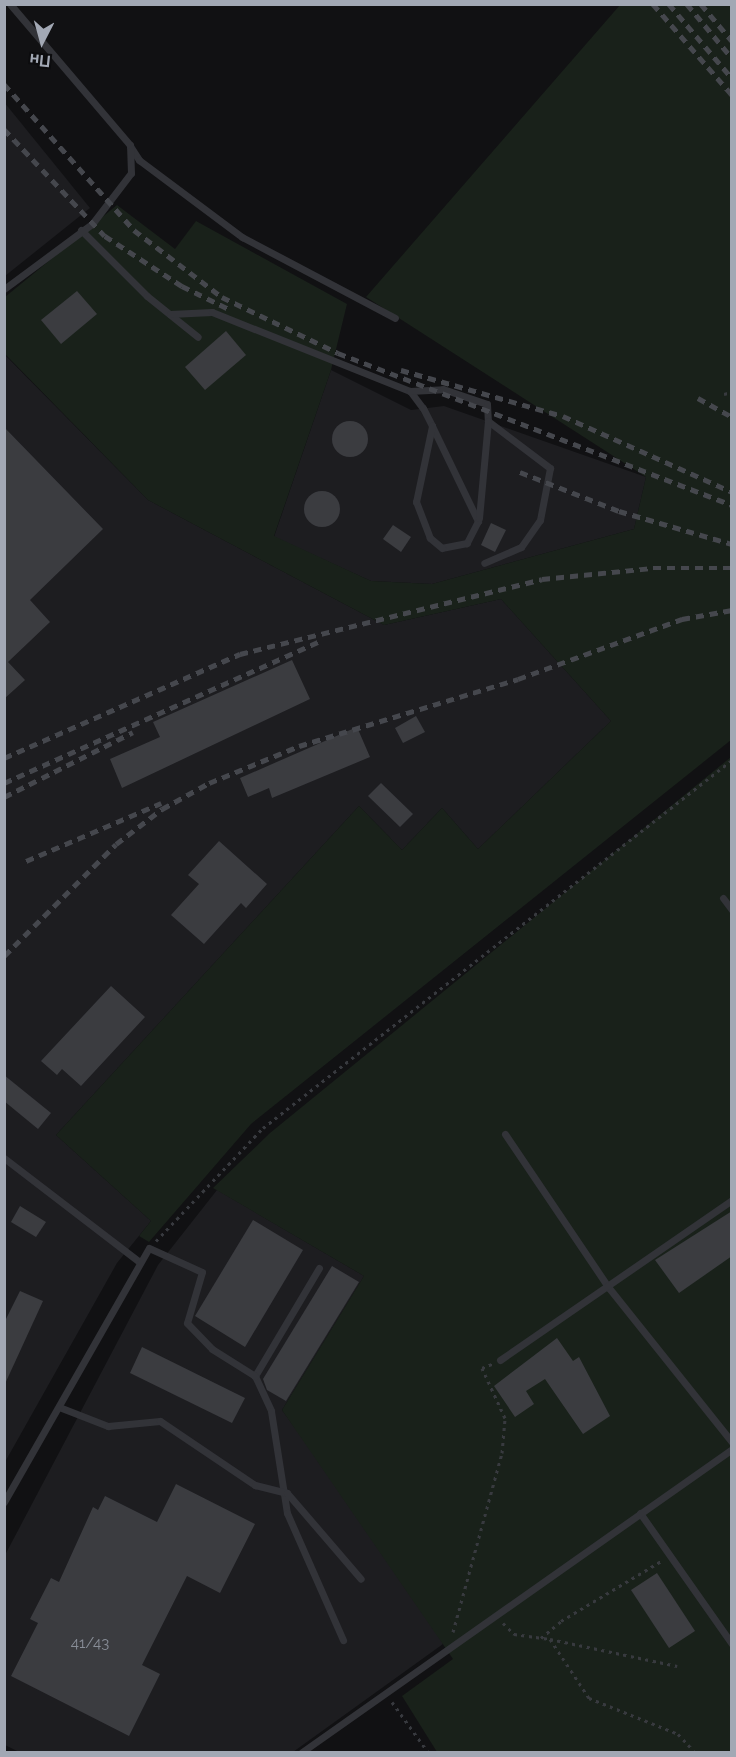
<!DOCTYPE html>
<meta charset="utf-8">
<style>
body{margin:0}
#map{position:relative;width:736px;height:1757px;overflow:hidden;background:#111113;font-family:Raleway,sans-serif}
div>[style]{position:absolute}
.built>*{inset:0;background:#1d1d20}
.green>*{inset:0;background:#19211a}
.building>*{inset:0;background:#3b3c40}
.round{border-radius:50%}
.path>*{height:3px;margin-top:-1.5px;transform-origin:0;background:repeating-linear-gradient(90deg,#383a3f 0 3px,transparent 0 7.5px)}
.service>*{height:7px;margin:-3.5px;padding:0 3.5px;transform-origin:3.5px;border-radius:3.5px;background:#323338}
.rail>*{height:4.5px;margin-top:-2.25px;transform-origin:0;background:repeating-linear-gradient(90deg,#45474d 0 8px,transparent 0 14px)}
span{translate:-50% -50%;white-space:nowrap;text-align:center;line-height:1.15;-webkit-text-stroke:5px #0c0c0e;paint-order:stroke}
.number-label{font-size:15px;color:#888d97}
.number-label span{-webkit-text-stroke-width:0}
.frame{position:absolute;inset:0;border:6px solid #a2a8b4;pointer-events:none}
.north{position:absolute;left:12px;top:12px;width:60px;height:60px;-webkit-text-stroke:4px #0c0c0e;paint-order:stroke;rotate:186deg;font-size:16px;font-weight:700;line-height:24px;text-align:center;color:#a2a8b4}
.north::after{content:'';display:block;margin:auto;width:21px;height:27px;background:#a2a8b4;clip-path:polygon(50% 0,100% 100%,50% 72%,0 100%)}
</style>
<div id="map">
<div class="built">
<div style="clip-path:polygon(4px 102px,90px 208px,5px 276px,4px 276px)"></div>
<div style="clip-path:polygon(4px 354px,148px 500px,384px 625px,501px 599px,611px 721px,478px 849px,442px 808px,402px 850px,359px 806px,56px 1135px,151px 1221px,117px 1263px,5px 1462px)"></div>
<div style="clip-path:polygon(331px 370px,411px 410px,444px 406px,646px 477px,634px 529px,432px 584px,371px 581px,274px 537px)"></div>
<div style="clip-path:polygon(217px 1190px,364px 1276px,282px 1410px,398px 1570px,443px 1644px,293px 1752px,19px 1752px,5px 1745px,4px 1557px,158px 1265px)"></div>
</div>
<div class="green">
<div style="clip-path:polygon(620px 5px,731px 5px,731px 740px,251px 1124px,149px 1242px,139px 1236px,151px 1221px,56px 1135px,359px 806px,402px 850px,442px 808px,478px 849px,611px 721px,501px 599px,384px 625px,148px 500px,5px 354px,5px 297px,117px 205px,175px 249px,196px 221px,347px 304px,331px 370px,274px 536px,371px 581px,432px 584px,634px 529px,646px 477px,366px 297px)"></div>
<div style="clip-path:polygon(731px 757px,731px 1752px,437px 1752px,402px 1696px,453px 1659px,282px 1410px,364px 1276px,213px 1188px,270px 1133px)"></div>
</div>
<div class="building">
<div style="clip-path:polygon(77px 291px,97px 314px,61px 344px,41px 320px)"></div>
<div style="clip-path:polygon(226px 331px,246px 355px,205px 390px,185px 367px)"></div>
<div class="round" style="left:332px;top:421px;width:36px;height:36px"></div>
<div style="clip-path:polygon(4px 427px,103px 529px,30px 600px,50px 622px,8px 662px,25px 680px,4px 699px)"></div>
<div class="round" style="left:304px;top:491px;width:36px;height:36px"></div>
<div style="clip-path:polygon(491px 523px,506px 530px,495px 552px,481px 545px)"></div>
<div style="clip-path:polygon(393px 525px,411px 537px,401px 552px,383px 539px)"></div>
<div style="clip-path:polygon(292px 660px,310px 699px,122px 788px,110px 759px,160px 737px,153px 722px)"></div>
<div style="clip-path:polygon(416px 716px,425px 732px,403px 743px,395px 728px)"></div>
<div style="clip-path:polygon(357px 727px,370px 757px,272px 798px,269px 788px,248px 797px,240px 778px)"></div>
<div style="clip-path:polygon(381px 783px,413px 814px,400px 827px,368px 796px)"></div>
<div style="clip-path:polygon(219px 841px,267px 884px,246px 908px,241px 903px,204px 944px,171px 915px,199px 884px,188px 875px)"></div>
<div style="clip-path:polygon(111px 986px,145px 1017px,81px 1086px,62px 1069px,57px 1075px,41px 1061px)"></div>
<div style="clip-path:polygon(4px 1075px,51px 1113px,38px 1129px,4px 1101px)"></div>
<div style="clip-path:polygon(20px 1206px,46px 1222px,36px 1237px,11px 1222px)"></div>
<div style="clip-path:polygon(732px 1211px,732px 1256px,679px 1293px,655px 1260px)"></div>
<div style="clip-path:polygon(253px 1220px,303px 1250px,245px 1347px,195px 1316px)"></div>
<div style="clip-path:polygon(332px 1266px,359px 1282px,286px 1401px,267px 1390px,263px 1379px)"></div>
<div style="clip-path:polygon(20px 1291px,43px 1301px,4px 1386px,4px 1323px)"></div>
<div style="clip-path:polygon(557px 1338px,573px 1361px,579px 1357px,610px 1416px,583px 1434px,545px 1379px,526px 1391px,534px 1404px,515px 1417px,494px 1386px)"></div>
<div style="clip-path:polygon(142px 1347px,245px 1398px,232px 1423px,130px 1373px)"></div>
<div style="clip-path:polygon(176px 1484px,255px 1524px,220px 1593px,187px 1576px,142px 1665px,160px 1674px,129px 1736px,11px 1676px,38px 1623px,30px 1619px,51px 1578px,59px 1582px,93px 1507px,98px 1510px,105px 1496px,157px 1522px)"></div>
<div style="clip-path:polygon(657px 1573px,695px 1631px,669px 1648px,631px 1590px)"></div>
</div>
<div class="path">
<div style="left:724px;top:394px;width:8px;rotate:-14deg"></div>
<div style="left:156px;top:1241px;width:156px;rotate:-46.6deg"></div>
<div style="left:263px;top:1128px;width:596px;rotate:-38.12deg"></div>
<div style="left:503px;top:1623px;width:16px;rotate:45deg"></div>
<div style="left:514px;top:1634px;width:36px;rotate:8deg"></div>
<div style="left:550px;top:1639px;width:71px;rotate:56.5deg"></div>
<div style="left:589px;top:1698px;width:96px;rotate:22deg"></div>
<div style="left:678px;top:1734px;width:23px;rotate:47deg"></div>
<div style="left:453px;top:1632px;width:186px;rotate:-74.7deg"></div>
<div style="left:502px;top:1453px;width:35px;rotate:-85deg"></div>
<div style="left:505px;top:1418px;width:55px;rotate:-114.7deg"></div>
<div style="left:482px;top:1368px;width:11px;rotate:-22deg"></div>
<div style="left:541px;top:1638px;width:26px;rotate:-40deg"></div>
<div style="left:561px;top:1621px;width:119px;rotate:-30.9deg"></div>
<div style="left:550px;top:1639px;width:130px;rotate:12deg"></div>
<div style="left:392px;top:1702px;width:62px;rotate:54.2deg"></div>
</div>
<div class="service">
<div style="left:130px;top:146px;width:17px;rotate:57deg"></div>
<div style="left:139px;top:160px;width:129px;rotate:36.8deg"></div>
<div style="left:242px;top:237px;width:173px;rotate:27.9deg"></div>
<div style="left:81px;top:230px;width:93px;rotate:45deg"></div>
<div style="left:147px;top:296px;width:65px;rotate:38.8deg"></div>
<div style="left:4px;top:289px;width:109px;rotate:-36.5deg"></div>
<div style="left:92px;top:224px;width:64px;rotate:-52.6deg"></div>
<div style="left:131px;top:173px;width:28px;rotate:-92deg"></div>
<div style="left:130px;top:145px;width:185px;rotate:-130.4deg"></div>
<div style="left:170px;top:314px;width:42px;rotate:-2.7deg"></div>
<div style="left:212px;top:312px;width:213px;rotate:21.8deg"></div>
<div style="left:410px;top:391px;width:21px;rotate:53deg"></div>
<div style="left:423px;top:408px;width:20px;rotate:63deg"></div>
<div style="left:432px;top:426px;width:106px;rotate:64.2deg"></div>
<div style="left:478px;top:521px;width:25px;rotate:117deg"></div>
<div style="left:467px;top:543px;width:25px;rotate:169deg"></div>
<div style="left:442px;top:548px;width:16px;rotate:-140deg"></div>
<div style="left:430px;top:538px;width:39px;rotate:-111deg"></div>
<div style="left:416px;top:502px;width:78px;rotate:-78.1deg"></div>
<div style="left:410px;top:391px;width:33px;rotate:-3deg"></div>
<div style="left:443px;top:389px;width:46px;rotate:18.8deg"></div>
<div style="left:487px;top:404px;width:17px;rotate:87deg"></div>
<div style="left:488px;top:421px;width:78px;rotate:37.2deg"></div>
<div style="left:550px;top:468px;width:53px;rotate:100.9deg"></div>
<div style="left:540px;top:520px;width:33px;rotate:125deg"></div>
<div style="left:521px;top:547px;width:40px;rotate:156.6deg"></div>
<div style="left:479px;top:518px;width:97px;rotate:-84.7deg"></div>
<div style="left:723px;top:898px;width:15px;rotate:53deg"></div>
<div style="left:505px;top:1134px;width:186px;rotate:56deg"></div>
<div style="left:609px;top:1288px;width:197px;rotate:51.4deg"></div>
<div style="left:4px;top:1158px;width:169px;rotate:37.5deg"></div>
<div style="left:319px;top:1268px;width:126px;rotate:120.7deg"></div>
<div style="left:255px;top:1376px;width:38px;rotate:65deg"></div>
<div style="left:271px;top:1411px;width:103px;rotate:81.1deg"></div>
<div style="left:287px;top:1513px;width:139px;rotate:66.2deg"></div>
<div style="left:500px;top:1360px;width:282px;rotate:-34.6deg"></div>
<div style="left:59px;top:1407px;width:53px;rotate:21.2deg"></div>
<div style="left:108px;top:1426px;width:52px;rotate:-5.5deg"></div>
<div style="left:160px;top:1421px;width:115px;rotate:34deg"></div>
<div style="left:255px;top:1485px;width:33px;rotate:14deg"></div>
<div style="left:287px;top:1493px;width:113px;rotate:49.3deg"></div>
<div style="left:4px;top:1502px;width:292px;rotate:-60.3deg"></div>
<div style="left:149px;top:1248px;width:58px;rotate:24.4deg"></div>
<div style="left:202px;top:1272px;width:53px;rotate:106.4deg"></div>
<div style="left:187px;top:1323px;width:36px;rotate:46deg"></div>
<div style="left:212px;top:1349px;width:51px;rotate:32.1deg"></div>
<div style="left:640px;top:1513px;width:160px;rotate:54.9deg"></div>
<div style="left:302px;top:1752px;width:526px;rotate:-35.17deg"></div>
</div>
<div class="rail">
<div style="left:653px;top:4px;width:121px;rotate:49deg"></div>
<div style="left:669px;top:4px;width:97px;rotate:49.6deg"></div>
<div style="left:687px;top:4px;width:70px;rotate:50.2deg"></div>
<div style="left:701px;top:4px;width:48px;rotate:50deg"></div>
<div style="left:4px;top:84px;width:195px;rotate:48.3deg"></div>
<div style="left:134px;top:230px;width:111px;rotate:37.3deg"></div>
<div style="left:222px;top:297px;width:129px;rotate:25.8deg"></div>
<div style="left:338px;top:353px;width:422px;rotate:21.1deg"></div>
<div style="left:4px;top:129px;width:147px;rotate:46.7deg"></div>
<div style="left:105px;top:236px;width:92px;rotate:33deg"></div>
<div style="left:182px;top:286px;width:55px;rotate:26.1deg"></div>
<div style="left:401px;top:370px;width:168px;rotate:15.9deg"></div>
<div style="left:563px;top:416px;width:185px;rotate:24.2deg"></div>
<div style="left:698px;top:398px;width:39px;rotate:29deg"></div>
<div style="left:520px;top:472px;width:106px;rotate:21.5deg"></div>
<div style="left:619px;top:511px;width:118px;rotate:16.3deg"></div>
<div style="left:4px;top:758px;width:258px;rotate:-23.8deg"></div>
<div style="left:240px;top:654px;width:311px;rotate:-13.9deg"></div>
<div style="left:542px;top:579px;width:112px;rotate:-5.7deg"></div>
<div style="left:653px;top:568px;width:79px"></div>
<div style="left:4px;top:783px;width:344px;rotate:-24.2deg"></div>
<div style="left:4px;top:797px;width:144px;rotate:-26.7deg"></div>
<div style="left:26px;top:861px;width:147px;rotate:-23.2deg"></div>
<div style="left:4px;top:956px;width:158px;rotate:-45deg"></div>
<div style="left:116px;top:844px;width:58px;rotate:-37.3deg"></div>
<div style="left:162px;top:809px;width:54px;rotate:-29deg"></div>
<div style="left:209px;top:783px;width:97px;rotate:-22.3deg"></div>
<div style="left:299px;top:746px;width:229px;rotate:-17deg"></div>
<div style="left:518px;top:679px;width:175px;rotate:-20.1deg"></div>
<div style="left:682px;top:619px;width:51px;rotate:-10.2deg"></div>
</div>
<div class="number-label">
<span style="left:90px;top:1644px">41/43</span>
</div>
<div class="frame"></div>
<div class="north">Пн</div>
</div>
